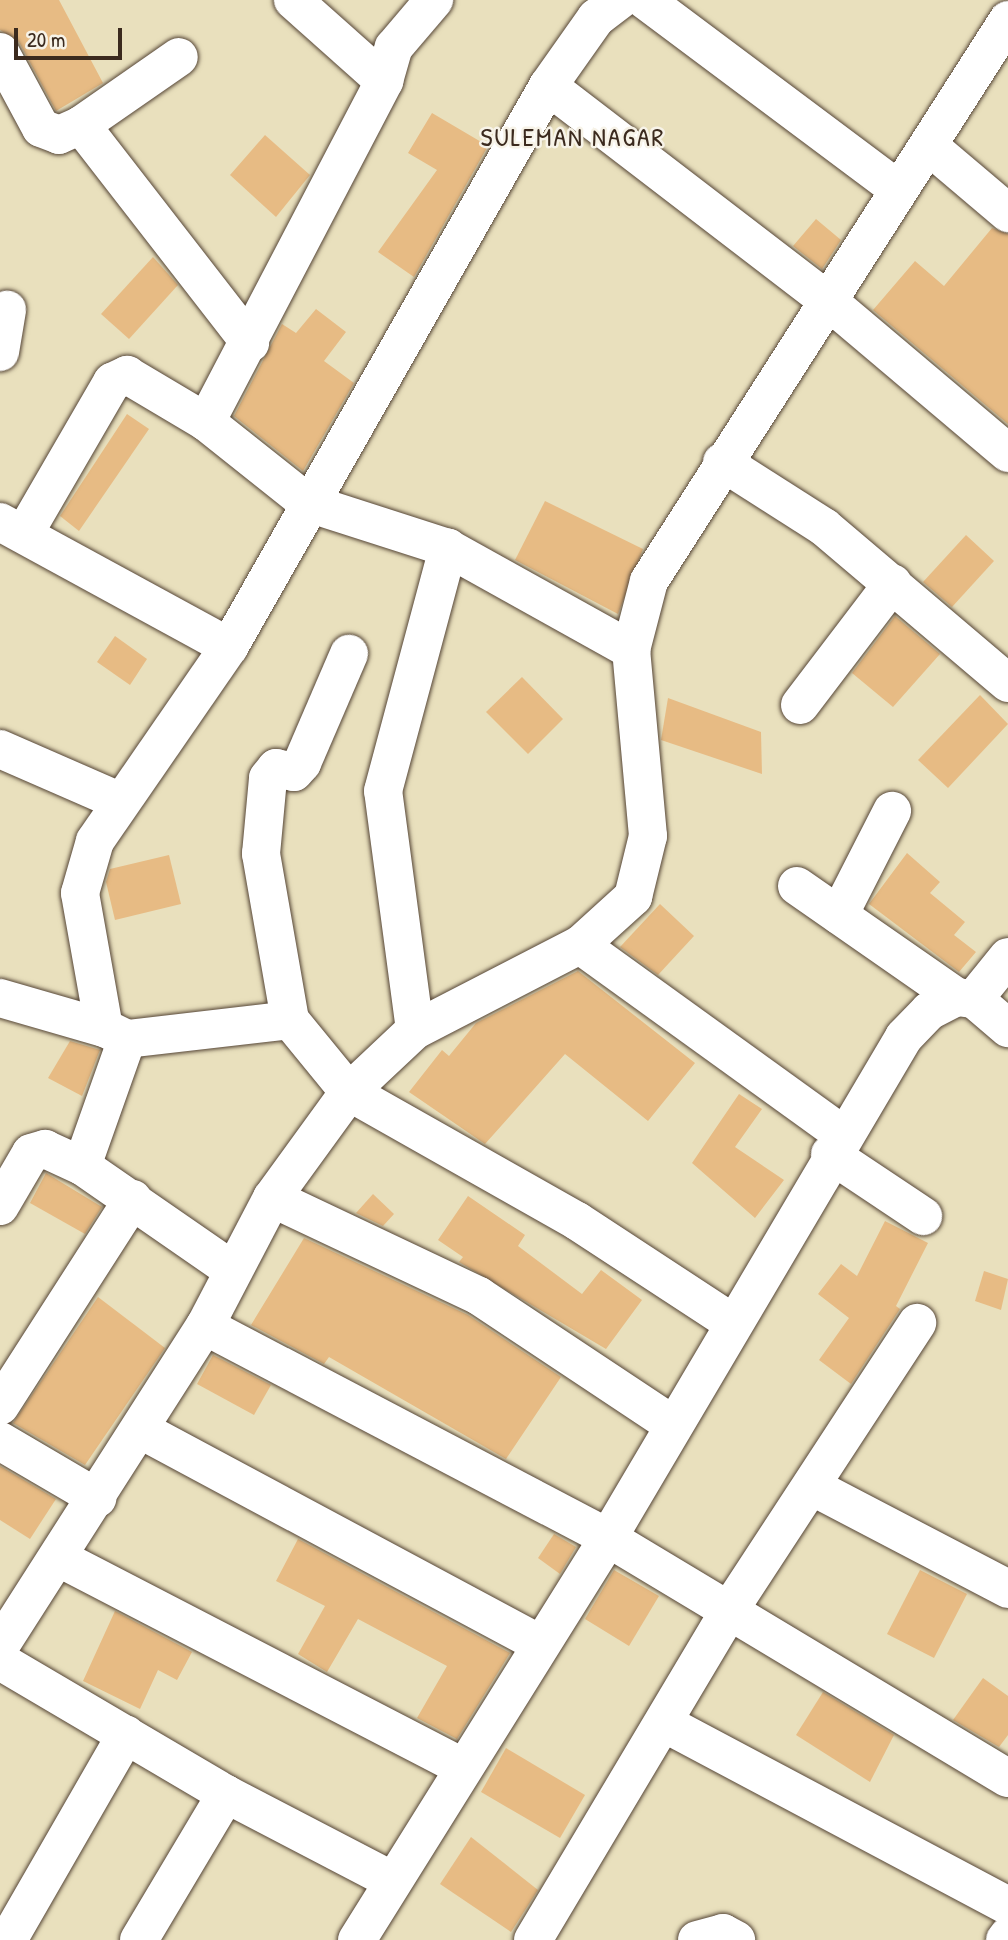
<!DOCTYPE html>
<style>
body{margin:0}
#map{position:relative;width:1008px;height:1940px;overflow:hidden;background:#e9e0bd;font-family:"Patrick Hand",sans-serif}
div>[style]{position:absolute}
.building>*{inset:0;background:#e7bb84}
.roads{filter:drop-shadow(0 0 2px #554536) drop-shadow(0 0 2px #554536)}
.minor>*{height:38px;margin:-19px;padding:0 19px;transform-origin:19px;border-radius:19px;background:#fff}
span{translate:-50% -50%;white-space:nowrap;text-align:center;line-height:1.15;-webkit-text-stroke:5px #f7f3e8;paint-order:stroke}
.neighbourhood-label{font-size:26px;color:#3b2a1e;letter-spacing:2px}
.scale{position:absolute;left:14px;top:28px;width:108px;height:32px;box-sizing:border-box;border:4px solid #3b2a1e;border-top:0;padding-left:9px;font-size:21px;line-height:24px;white-space:nowrap;color:#3b2a1e;-webkit-text-stroke:5px #f7f3e8;paint-order:stroke}
</style>
<div id="map">
<div class="building">
<div style="clip-path:polygon(0 0,59px 0,103px 83px,56px 111px,19px 42px,0 30px)"></div>
<div style="clip-path:polygon(432px 113px,488px 146px,414px 277px,378px 252px,437px 170px,408px 153px)"></div>
<div style="clip-path:polygon(265px 135px,310px 175px,276px 217px,230px 175px)"></div>
<div style="clip-path:polygon(816px 219px,841px 240px,822px 269px,793px 246px)"></div>
<div style="clip-path:polygon(992px 228px,1008px 234px,1008px 424px,873px 310px,915px 261px,944px 286px)"></div>
<div style="clip-path:polygon(153px 257px,178px 285px,129px 339px,101px 314px)"></div>
<div style="clip-path:polygon(316px 309px,346px 332px,324px 361px,354px 383px,303px 471px,234px 416px,282px 324px,296px 333px)"></div>
<div style="clip-path:polygon(127px 414px,149px 429px,79px 531px,60px 516px)"></div>
<div style="clip-path:polygon(545px 501px,643px 549px,618px 614px,515px 560px)"></div>
<div style="clip-path:polygon(966px 535px,994px 561px,952px 607px,923px 582px)"></div>
<div style="clip-path:polygon(895px 616px,940px 654px,893px 707px,852px 673px)"></div>
<div style="clip-path:polygon(115px 636px,147px 659px,130px 685px,97px 662px)"></div>
<div style="clip-path:polygon(522px 677px,563px 719px,528px 754px,486px 712px)"></div>
<div style="clip-path:polygon(980px 695px,1008px 724px,948px 788px,918px 760px)"></div>
<div style="clip-path:polygon(668px 698px,761px 732px,762px 774px,661px 740px)"></div>
<div style="clip-path:polygon(907px 853px,940px 882px,930px 893px,965px 922px,954px 935px,976px 952px,959px 972px,869px 904px)"></div>
<div style="clip-path:polygon(169px 855px,181px 904px,115px 920px,106px 882px,110px 869px)"></div>
<div style="clip-path:polygon(660px 904px,694px 936px,658px 975px,620px 947px)"></div>
<div style="clip-path:polygon(578px 971px,695px 1063px,648px 1121px,565px 1054px,485px 1144px,409px 1092px,442px 1050px,449px 1056px,476px 1023px)"></div>
<div style="clip-path:polygon(70px 1041px,100px 1050px,82px 1096px,48px 1078px)"></div>
<div style="clip-path:polygon(739px 1094px,762px 1109px,735px 1147px,784px 1180px,755px 1218px,692px 1163px)"></div>
<div style="clip-path:polygon(46px 1173px,102px 1207px,85px 1234px,30px 1203px)"></div>
<div style="clip-path:polygon(373px 1194px,394px 1214px,383px 1226px,356px 1213px)"></div>
<div style="clip-path:polygon(468px 1196px,525px 1235px,518px 1246px,582px 1294px,601px 1270px,642px 1300px,606px 1349px,459px 1262px,463px 1257px,438px 1240px)"></div>
<div style="clip-path:polygon(885px 1221px,928px 1243px,896px 1306px,900px 1309px,851px 1384px,819px 1360px,849px 1318px,818px 1294px,841px 1264px,857px 1276px)"></div>
<div style="clip-path:polygon(304px 1238px,468px 1315px,561px 1377px,506px 1459px,329px 1357px,324px 1364px,251px 1325px)"></div>
<div style="clip-path:polygon(984px 1271px,1008px 1279px,1001px 1310px,975px 1301px)"></div>
<div style="clip-path:polygon(98px 1297px,165px 1348px,85px 1465px,13px 1423px)"></div>
<div style="clip-path:polygon(213px 1355px,271px 1385px,254px 1415px,197px 1384px)"></div>
<div style="clip-path:polygon(0 1466px,56px 1499px,30px 1539px,0 1520px)"></div>
<div style="clip-path:polygon(554px 1534px,576px 1547px,560px 1574px,538px 1558px)"></div>
<div style="clip-path:polygon(298px 1539px,510px 1653px,457px 1739px,417px 1718px,447px 1666px,358px 1619px,327px 1672px,298px 1654px,325px 1606px,276px 1581px)"></div>
<div style="clip-path:polygon(614px 1570px,659px 1596px,629px 1646px,585px 1619px)"></div>
<div style="clip-path:polygon(920px 1570px,967px 1594px,934px 1658px,887px 1634px)"></div>
<div style="clip-path:polygon(115px 1611px,192px 1652px,177px 1680px,158px 1670px,140px 1709px,83px 1681px)"></div>
<div style="clip-path:polygon(983px 1678px,1008px 1696px,1008px 1735px,999px 1747px,953px 1720px)"></div>
<div style="clip-path:polygon(823px 1692px,894px 1735px,870px 1782px,796px 1735px)"></div>
<div style="clip-path:polygon(506px 1748px,585px 1795px,560px 1838px,481px 1792px)"></div>
<div style="clip-path:polygon(471px 1837px,538px 1890px,511px 1932px,440px 1884px)"></div>
</div>
<div class="roads">
<div class="minor">
<div style="left:293px;top:0;width:122px;rotate:41.7deg"></div>
<div style="left:645px;top:0;width:317px;rotate:36.8deg"></div>
<div style="left:0;top:52px;width:86px;rotate:61.7deg"></div>
<div style="left:41px;top:128px;width:19px;rotate:21deg"></div>
<div style="left:59px;top:135px;width:24px;rotate:-24deg"></div>
<div style="left:81px;top:125px;width:276px;rotate:52.2deg"></div>
<div style="left:548px;top:86px;width:352px;rotate:37.5deg"></div>
<div style="left:827px;top:300px;width:237px;rotate:40.2deg"></div>
<div style="left:81px;top:125px;width:119px;rotate:-34.8deg"></div>
<div style="left:929px;top:146px;width:104px;rotate:40.3deg"></div>
<div style="left:0;top:352px;width:43px;rotate:-80.5deg"></div>
<div style="left:206px;top:422px;width:385px;rotate:-62.4deg"></div>
<div style="left:384px;top:81px;width:35px;rotate:-74deg"></div>
<div style="left:394px;top:47px;width:62px;rotate:-49.6deg"></div>
<div style="left:722px;top:462px;width:121px;rotate:32.5deg"></div>
<div style="left:824px;top:527px;width:241px;rotate:40.3deg"></div>
<div style="left:0;top:522px;width:261px;rotate:28.6deg"></div>
<div style="left:24px;top:534px;width:176px;rotate:-59.9deg"></div>
<div style="left:112px;top:382px;width:17px;rotate:-25deg"></div>
<div style="left:127px;top:375px;width:92px;rotate:30.7deg"></div>
<div style="left:206px;top:422px;width:130px;rotate:38.5deg"></div>
<div style="left:308px;top:503px;width:147px;rotate:17.8deg"></div>
<div style="left:448px;top:548px;width:210px;rotate:29.1deg"></div>
<div style="left:800px;top:705px;width:153px;rotate:-52.7deg"></div>
<div style="left:0;top:749px;width:130px;rotate:23.6deg"></div>
<div style="left:797px;top:886px;width:195px;rotate:34.8deg"></div>
<div style="left:839px;top:915px;width:117px;rotate:-63deg"></div>
<div style="left:580px;top:945px;width:323px;rotate:35.8deg"></div>
<div style="left:0;top:998px;width:108px;rotate:16.1deg"></div>
<div style="left:974px;top:999px;width:54px;rotate:-51deg"></div>
<div style="left:290px;top:1020px;width:169px;rotate:-99.9deg"></div>
<div style="left:261px;top:854px;width:76px;rotate:-84.7deg"></div>
<div style="left:268px;top:778px;width:13px;rotate:-51deg"></div>
<div style="left:276px;top:768px;width:18px;rotate:13deg"></div>
<div style="left:294px;top:772px;width:12px;rotate:-48deg"></div>
<div style="left:302px;top:763px;width:119px;rotate:-66.7deg"></div>
<div style="left:415px;top:1030px;width:241px;rotate:-97.6deg"></div>
<div style="left:383px;top:791px;width:252px;rotate:-75deg"></div>
<div style="left:127px;top:1039px;width:164px;rotate:-6.6deg"></div>
<div style="left:290px;top:1020px;width:93px;rotate:50.7deg"></div>
<div style="left:349px;top:1092px;width:262px;rotate:29.5deg"></div>
<div style="left:577px;top:1221px;width:186px;rotate:33.2deg"></div>
<div style="left:830px;top:1154px;width:112px;rotate:33.7deg"></div>
<div style="left:82px;top:1166px;width:135px;rotate:-70.5deg"></div>
<div style="left:127px;top:1039px;width:25px;rotate:-154deg"></div>
<div style="left:104px;top:1028px;width:137px;rotate:-100.1deg"></div>
<div style="left:80px;top:893px;width:54px;rotate:-73.9deg"></div>
<div style="left:95px;top:841px;width:236px;rotate:-55.4deg"></div>
<div style="left:229px;top:647px;width:645px;rotate:-60.38deg"></div>
<div style="left:548px;top:86px;width:83px;rotate:-54.8deg"></div>
<div style="left:596px;top:18px;width:30px;rotate:-37deg"></div>
<div style="left:272px;top:1198px;width:229px;rotate:25.3deg"></div>
<div style="left:479px;top:1296px;width:233px;rotate:33.6deg"></div>
<div style="left:0;top:1206px;width:61px;rotate:-59.7deg"></div>
<div style="left:31px;top:1153px;width:15px;rotate:-16deg"></div>
<div style="left:45px;top:1149px;width:41px;rotate:24.7deg"></div>
<div style="left:82px;top:1166px;width:183px;rotate:34.7deg"></div>
<div style="left:205px;top:1326px;width:455px;rotate:27.7deg"></div>
<div style="left:608px;top:1538px;width:466px;rotate:31deg"></div>
<div style="left:0;top:1406px;width:246px;rotate:-57.3deg"></div>
<div style="left:141px;top:1430px;width:451px;rotate:28.2deg"></div>
<div style="left:0;top:1441px;width:113px;rotate:30.4deg"></div>
<div style="left:813px;top:1487px;width:220px;rotate:27.6deg"></div>
<div style="left:59px;top:1558px;width:453px;rotate:27.4deg"></div>
<div style="left:0;top:1646px;width:380px;rotate:-57.4deg"></div>
<div style="left:205px;top:1326px;width:144px;rotate:-62.4deg"></div>
<div style="left:272px;top:1198px;width:131px;rotate:-54deg"></div>
<div style="left:349px;top:1092px;width:91px;rotate:-43.2deg"></div>
<div style="left:415px;top:1030px;width:186px;rotate:-27.3deg"></div>
<div style="left:580px;top:945px;width:72px;rotate:-42.2deg"></div>
<div style="left:633px;top:897px;width:63px;rotate:-76.2deg"></div>
<div style="left:648px;top:836px;width:187px;rotate:-95.2deg"></div>
<div style="left:631px;top:650px;width:71px;rotate:-75.4deg"></div>
<div style="left:649px;top:581px;width:666px;rotate:-57.38deg"></div>
<div style="left:0;top:1661px;width:262px;rotate:30.5deg"></div>
<div style="left:226px;top:1794px;width:188px;rotate:27.5deg"></div>
<div style="left:664px;top:1723px;width:390px;rotate:28deg"></div>
<div style="left:8px;top:1940px;width:237px;rotate:-60.1deg"></div>
<div style="left:139px;top:1940px;width:170px;rotate:-59.2deg"></div>
<div style="left:357px;top:1940px;width:474px;rotate:-58deg"></div>
<div style="left:608px;top:1538px;width:582px;rotate:-59.42deg"></div>
<div style="left:904px;top:1037px;width:36px;rotate:-46deg"></div>
<div style="left:929px;top:1011px;width:31px;rotate:-27deg"></div>
<div style="left:957px;top:997px;width:17px;rotate:7deg"></div>
<div style="left:974px;top:999px;width:45px;rotate:40.5deg"></div>
<div style="left:533px;top:1940px;width:385px;rotate:-59.2deg"></div>
<div style="left:730px;top:1609px;width:342px;rotate:-56.8deg"></div>
<div style="left:697px;top:1940px;width:27px;rotate:-15deg"></div>
<div style="left:723px;top:1933px;width:15px;rotate:28deg"></div>
<div style="left:1005px;top:1940px;width:5px;rotate:-53deg"></div>
</div>
</div>
<div class="neighbourhood-label">
<span style="left:573px;top:137px">SULEMAN NAGAR</span>
</div>
<div class="scale">20 m</div>
</div>
